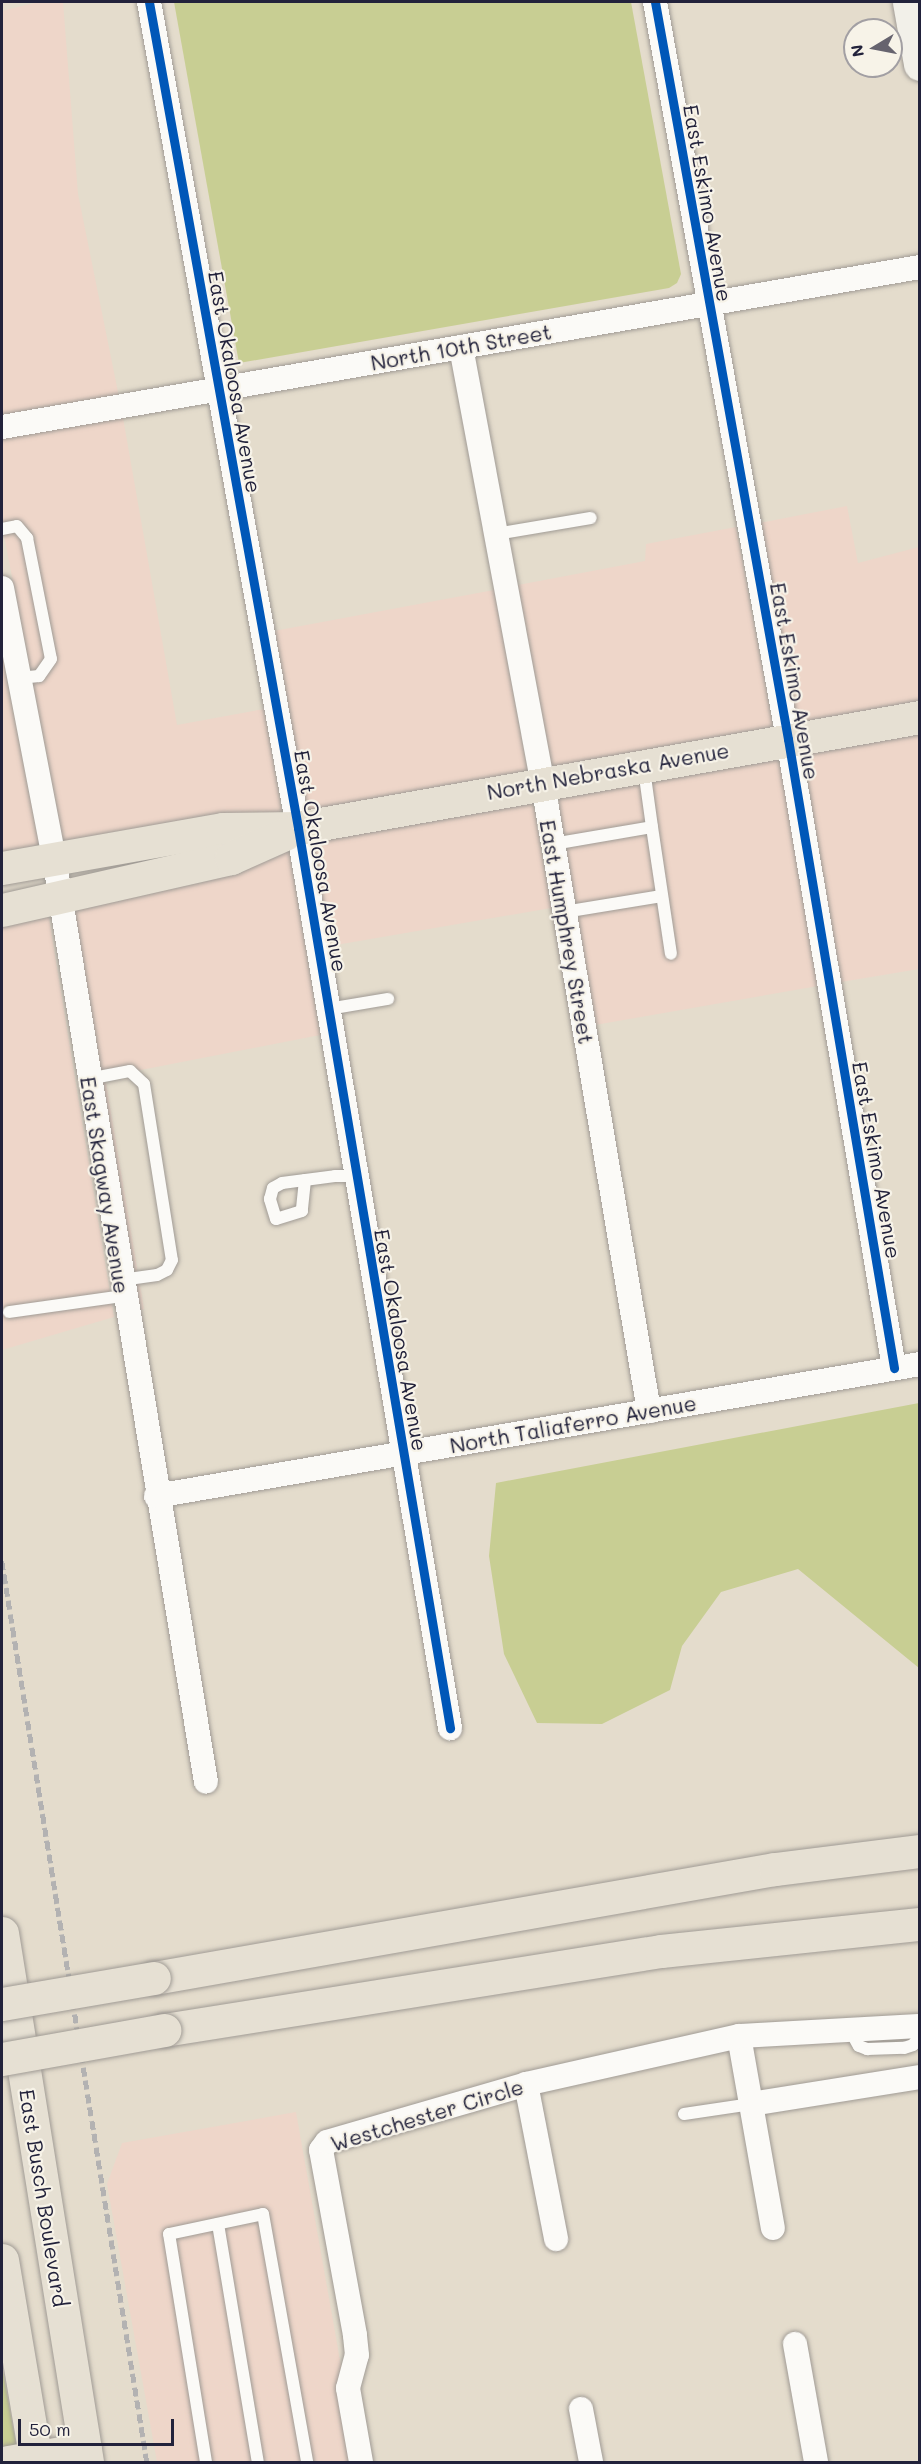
<!DOCTYPE html>
<style>
body{margin:0}
#map{position:relative;width:921px;height:2464px;overflow:hidden;background:#e4dccc;font-family:Mali,sans-serif}
div>[style]{position:absolute}
.built>*{inset:0;background:#eed6c9}
.green>*{inset:0;background:#c8ce93}
.roads{filter:drop-shadow(0 0 2px #a09b95) drop-shadow(0 0 2px #a09b95)}
.lane>*{height:12px;margin:-6px;padding:0 6px;transform-origin:6px;border-radius:6px;background:#fbfaf7}
.street>*{height:24px;margin:-12px;padding:0 12px;transform-origin:12px;border-radius:12px;background:#fbfaf7}
.secondary>*{height:33px;margin:-16.5px;padding:0 16.5px;transform-origin:16.5px;border-radius:16.5px;background:#f2f0e9}
.primary>*{height:33px;margin:-16.5px;padding:0 16.5px;transform-origin:16.5px;border-radius:16.5px;background:#e6e0d3}
.highway>*{height:33px;margin:-16.5px;padding:0 16.5px;transform-origin:16.5px;border-radius:16.5px;background:#e6e0d3}
.rail>*{height:4.5px;margin-top:-2.25px;transform-origin:0;background:repeating-linear-gradient(90deg,#b3b2b2 0 9px,transparent 0 13.5px)}
.bridges{filter:drop-shadow(0 0 2px #a09b95) drop-shadow(0 0 2px #a09b95)}
.highway-bridge>*{height:33px;margin:-16.5px;padding:0 16.5px;transform-origin:16.5px;border-radius:16.5px;background:#e6e0d3}
.cycleway>*{height:9px;margin:-4.5px;padding:0 4.5px;transform-origin:4.5px;border-radius:4.5px;background:#0057b8}
span{translate:-50% -50%;white-space:nowrap;text-align:center;line-height:1.15;-webkit-text-stroke:4.5px #f7f3e8;paint-order:stroke}
.street-label{font-size:21px;color:#22223b}
.frame{position:absolute;inset:0;border:3px solid #22223b;pointer-events:none}
.north{position:absolute;left:843px;top:18px;width:60px;height:60px;box-sizing:border-box;background:#f7f3e8;border:2px solid #a29fa3;border-radius:50%;rotate:260deg;font-size:16px;font-weight:700;line-height:24px;text-align:center;color:#22223b}
.north::after{content:'';display:block;margin:auto;width:21px;height:27px;background:#66636e;clip-path:polygon(50% 0,100% 100%,50% 72%,0 100%)}
.scale{position:absolute;left:18px;top:2419px;width:156px;height:27px;box-sizing:border-box;border:3px solid #22223b;border-top:0;padding-left:8px;font-size:18px;line-height:21px;white-space:nowrap;color:#22223b;-webkit-text-stroke:4px #f7f3e8;paint-order:stroke}
</style>
<div id="map">
<div class="built">
<div style="clip-path:polygon(38px 2px,63px 2px,78px 194px,119px 397px,2px 416px,2px 11px)"></div>
<div style="clip-path:polygon(123px 418px,177px 725px,264px 709px,283px 818px,64px 846px,2px 525px,2px 438px)"></div>
<div style="clip-path:polygon(847px 506px,858px 563px,919px 547px,919px 706px,798px 727px,760px 523px)"></div>
<div style="clip-path:polygon(736px 527px,774px 731px,552px 769px,518px 585px,645px 561px,646px 544px)"></div>
<div style="clip-path:polygon(494px 590px,528px 773px,308px 815px,274px 631px)"></div>
<div style="clip-path:polygon(2px 653px,40px 850px,2px 857px)"></div>
<div style="clip-path:polygon(919px 728px,919px 969px,841px 982px,802px 748px)"></div>
<div style="clip-path:polygon(778px 752px,818px 986px,595px 1025px,556px 790px)"></div>
<div style="clip-path:polygon(532px 795px,551px 908px,330px 946px,311px 836px)"></div>
<div style="clip-path:polygon(288px 844px,320px 1035px,105px 1077px,144px 1309px,138px 1311px,72px 907px)"></div>
<div style="clip-path:polygon(48px 912px,114px 1317px,2px 1350px,2px 922px)"></div>
<div style="clip-path:polygon(296px 2112px,358px 2462px,157px 2462px,107px 2184px,122px 2143px)"></div>
</div>
<div class="green">
<div style="clip-path:polygon(174px 2px,631px 2px,681px 274px,677px 283px,669px 288px,239px 363px)"></div>
<div style="clip-path:polygon(919px 1403px,919px 1668px,798px 1569px,721px 1592px,682px 1646px,670px 1690px,602px 1724px,537px 1723px,504px 1654px,489px 1556px,496px 1483px)"></div>
<div style="clip-path:polygon(2px 2366px,16px 2444px,2px 2450px)"></div>
</div>
<div class="roads">
<div class="lane">
<div style="left:2px;top:529px;width:15px;rotate:-11deg"></div>
<div style="left:17px;top:526px;width:16px;rotate:50deg"></div>
<div style="left:27px;top:538px;width:123px;rotate:78.8deg"></div>
<div style="left:51px;top:659px;width:21px;rotate:125deg"></div>
<div style="left:39px;top:676px;width:20px;rotate:174deg"></div>
<div style="left:496px;top:534px;width:96px;rotate:-9.6deg"></div>
<div style="left:652px;top:827px;width:128px;rotate:81.5deg"></div>
<div style="left:553px;top:844px;width:100px;rotate:-9.7deg"></div>
<div style="left:652px;top:827px;width:59px;rotate:-97.9deg"></div>
<div style="left:564px;top:912px;width:99px;rotate:-9.3deg"></div>
<div style="left:328px;top:1009px;width:61px;rotate:-9.5deg"></div>
<div style="left:88px;top:1079px;width:43px;rotate:-10.8deg"></div>
<div style="left:130px;top:1071px;width:19px;rotate:43deg"></div>
<div style="left:144px;top:1084px;width:178px;rotate:81deg"></div>
<div style="left:172px;top:1260px;width:11px;rotate:117deg"></div>
<div style="left:167px;top:1270px;width:11px;rotate:153deg"></div>
<div style="left:157px;top:1275px;width:36px;rotate:172deg"></div>
<div style="left:305px;top:1180px;width:31px;rotate:96deg"></div>
<div style="left:302px;top:1211px;width:27px;rotate:163deg"></div>
<div style="left:276px;top:1219px;width:21px;rotate:-107deg"></div>
<div style="left:270px;top:1199px;width:11px;rotate:-75deg"></div>
<div style="left:273px;top:1188px;width:10px;rotate:-29deg"></div>
<div style="left:282px;top:1183px;width:53px;rotate:-7.5deg"></div>
<div style="left:335px;top:1176px;width:21px"></div>
<div style="left:9px;top:1312px;width:115px;rotate:-8deg"></div>
<div style="left:850px;top:2030px;width:18px;rotate:61deg"></div>
<div style="left:859px;top:2046px;width:9px;rotate:21deg"></div>
<div style="left:867px;top:2049px;width:37px;rotate:-2deg"></div>
<div style="left:904px;top:2048px;width:9px;rotate:-18deg"></div>
<div style="left:913px;top:2045px;width:11px;rotate:-52deg"></div>
<div style="left:684px;top:2114px;width:68px;rotate:-8.5deg"></div>
<div style="left:218px;top:2224px;width:241px;rotate:80.5deg"></div>
<div style="left:206px;top:2462px;width:231px;rotate:-99.2deg"></div>
<div style="left:169px;top:2234px;width:96px;rotate:-12deg"></div>
<div style="left:263px;top:2214px;width:252px;rotate:79.9deg"></div>
</div>
<div class="street">
<div style="left:149px;top:2px;width:839px;rotate:79.77deg"></div>
<div style="left:298px;top:828px;width:913px;rotate:80.41deg"></div>
<div style="left:655px;top:2px;width:749px;rotate:79.77deg"></div>
<div style="left:788px;top:739px;width:638px;rotate:80.43deg"></div>
<div style="left:461px;top:347px;width:463px;rotate:79.4deg"></div>
<div style="left:546px;top:802px;width:618px;rotate:80.4deg"></div>
<div style="left:2px;top:427px;width:932px;rotate:-9.89deg"></div>
<div style="left:2px;top:588px;width:275px;rotate:79.1deg"></div>
<div style="left:54px;top:858px;width:936px;rotate:80.66deg"></div>
<div style="left:156px;top:1496px;width:775px;rotate:-9.8deg"></div>
<div style="left:739px;top:2036px;width:195px;rotate:80deg"></div>
<div style="left:526px;top:2084px;width:158px;rotate:79deg"></div>
<div style="left:751px;top:2104px;width:171px;rotate:-9.1deg"></div>
<div style="left:795px;top:2344px;width:120px;rotate:79.9deg"></div>
<div style="left:581px;top:2409px;width:54px;rotate:79.3deg"></div>
<div style="left:361px;top:2462px;width:75px;rotate:-100deg"></div>
<div style="left:348px;top:2388px;width:34px;rotate:-75deg"></div>
<div style="left:357px;top:2355px;width:20px;rotate:-96deg"></div>
<div style="left:355px;top:2335px;width:188px;rotate:-100.4deg"></div>
<div style="left:321px;top:2150px;width:10px;rotate:-53deg"></div>
<div style="left:327px;top:2142px;width:207px;rotate:-16.2deg"></div>
<div style="left:526px;top:2084px;width:218px;rotate:-12.7deg"></div>
<div style="left:739px;top:2036px;width:181px;rotate:-3.2deg"></div>
</div>
<div class="secondary">
<div style="left:909px;top:2px;width:63px;rotate:79.9deg"></div>
</div>
<div class="primary">
<div style="left:2px;top:868px;width:224px;rotate:-10deg"></div>
<div style="left:223px;top:829px;width:75px;rotate:-0.8deg"></div>
<div style="left:298px;top:828px;width:632px;rotate:-10.12deg"></div>
<div style="left:2px;top:910px;width:235px;rotate:-12.8deg"></div>
<div style="left:231px;top:858px;width:59px;rotate:-24deg"></div>
<div style="left:2px;top:1933px;width:536px;rotate:80.87deg"></div>
<div style="left:2px;top:2260px;width:205px;rotate:80.4deg"></div>
</div>
<div class="highway">
<div style="left:154px;top:1978px;width:630px;rotate:-9.96deg"></div>
<div style="left:775px;top:1869px;width:146px;rotate:-7.1deg"></div>
<div style="left:164px;top:2030px;width:503px;rotate:-9.03deg"></div>
<div style="left:661px;top:1951px;width:260px;rotate:-6deg"></div>
<div style="left:2px;top:2310px;width:17px;rotate:-73deg"></div>
<div style="left:8px;top:2462px;width:78px;rotate:-9.6deg"></div>
</div>
</div>
<div class="rail">
<div style="left:2px;top:1561px;width:913px;rotate:80.86deg"></div>
</div>
<div class="bridges">
<div class="highway-bridge">
<div style="left:2px;top:2004px;width:154px;rotate:-9.7deg"></div>
<div style="left:2px;top:2059px;width:165px;rotate:-10.1deg"></div>
</div>
</div>
<div class="cycleway">
<div style="left:149px;top:2px;width:839px;rotate:79.77deg"></div>
<div style="left:298px;top:828px;width:913px;rotate:80.41deg"></div>
<div style="left:655px;top:2px;width:749px;rotate:79.77deg"></div>
<div style="left:788px;top:739px;width:638px;rotate:80.43deg"></div>
</div>
<div class="street-label">
<span style="left:708px;top:203px;rotate:80deg">East Eskimo Avenue</span>
<span style="left:461px;top:347px;rotate:-10deg">North 10th Street</span>
<span style="left:235px;top:382px;rotate:80deg">East Okaloosa Avenue</span>
<span style="left:795px;top:681px;rotate:80deg">East Eskimo Avenue</span>
<span style="left:608px;top:771px;rotate:-10deg">North Nebraska Avenue</span>
<span style="left:321px;top:861px;rotate:80deg">East Okaloosa Avenue</span>
<span style="left:567px;top:932px;rotate:80deg">East Humphrey Street</span>
<span style="left:877px;top:1160px;rotate:80deg">East Eskimo Avenue</span>
<span style="left:105px;top:1185px;rotate:81deg">East Skagway Avenue</span>
<span style="left:401px;top:1340px;rotate:80deg">East Okaloosa Avenue</span>
<span style="left:573px;top:1424px;rotate:-10deg">North Taliaferro Avenue</span>
<span style="left:427px;top:2115px;rotate:-17deg">Westchester Circle</span>
<span style="left:44px;top:2198px;rotate:81deg">East Busch Boulevard</span>
</div>
<div class="frame"></div>
<div class="north">N</div>
<div class="scale">50 m</div>
</div>
